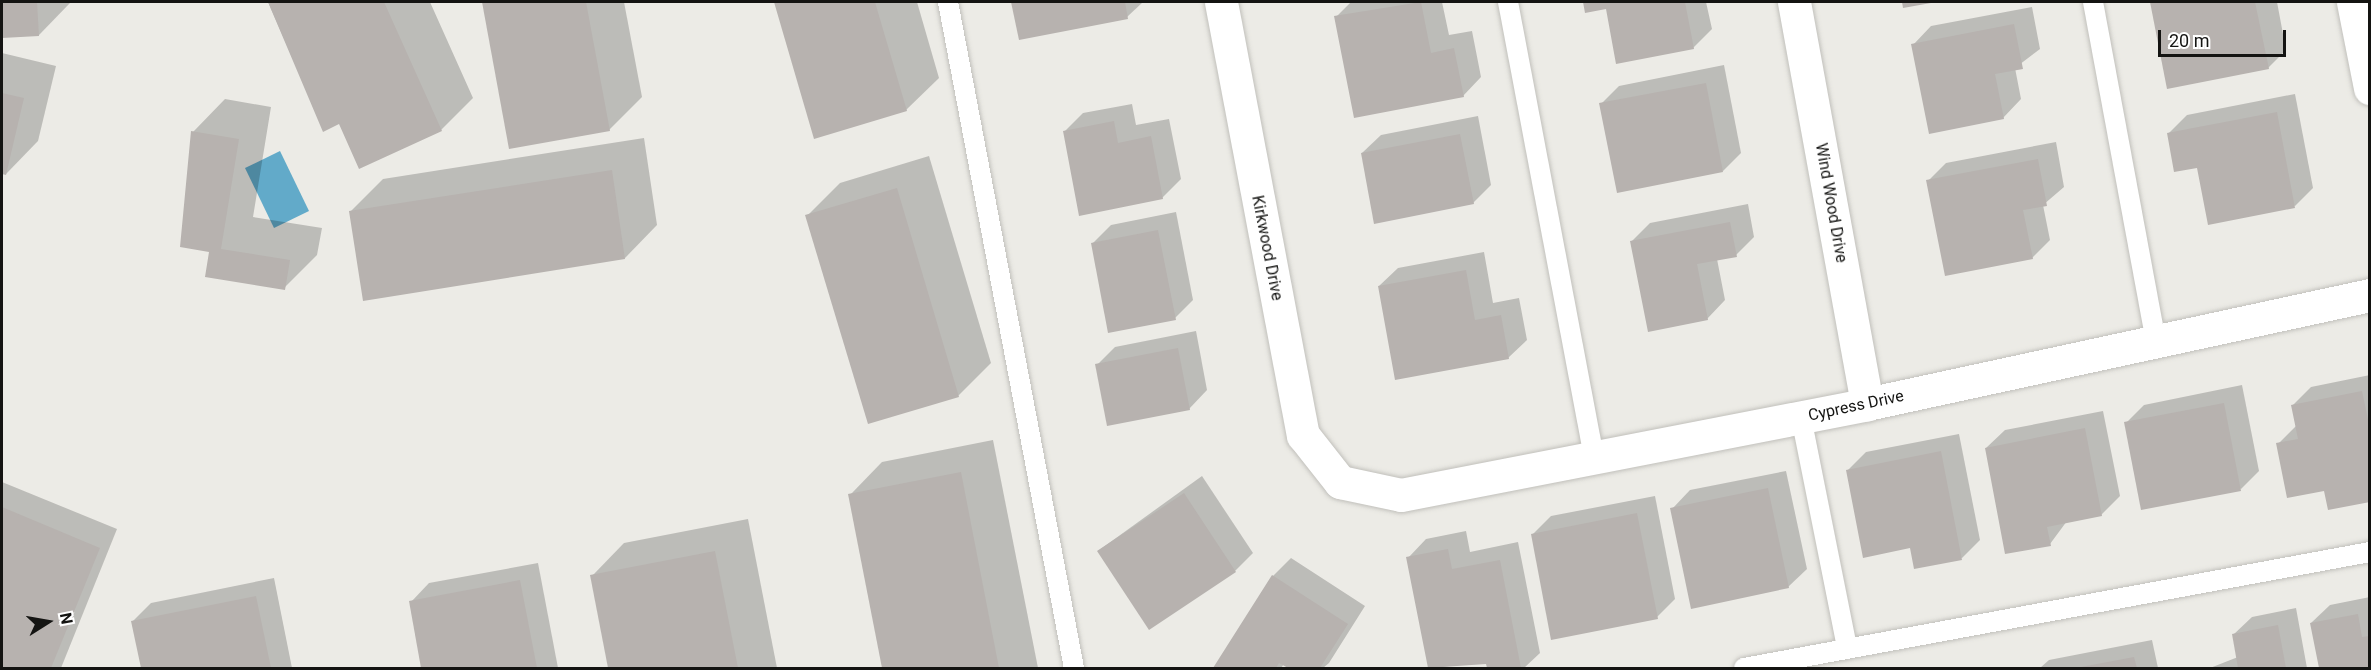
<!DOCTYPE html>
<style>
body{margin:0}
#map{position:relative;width:2371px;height:670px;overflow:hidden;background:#ecebe6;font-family:Roboto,sans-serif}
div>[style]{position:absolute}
.water>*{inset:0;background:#62aac9}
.shadow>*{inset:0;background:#0003}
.building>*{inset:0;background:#b7b2af}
.roads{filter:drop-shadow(0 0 2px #c1c0bb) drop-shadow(0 0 2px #c1c0bb)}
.service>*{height:20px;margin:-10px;padding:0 10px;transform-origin:10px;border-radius:10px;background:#fff}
.minor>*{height:33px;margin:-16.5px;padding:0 16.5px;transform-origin:16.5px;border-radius:16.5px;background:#fff}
span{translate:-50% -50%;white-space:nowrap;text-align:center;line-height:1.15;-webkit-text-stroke:4.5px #fff;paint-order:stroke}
.street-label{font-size:16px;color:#141412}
.frame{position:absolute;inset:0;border:3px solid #141412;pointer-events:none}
.north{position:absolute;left:18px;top:592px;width:60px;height:60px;-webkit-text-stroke:4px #fff;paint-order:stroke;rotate:79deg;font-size:16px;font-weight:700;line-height:24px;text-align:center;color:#141412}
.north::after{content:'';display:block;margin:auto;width:21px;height:27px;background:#141412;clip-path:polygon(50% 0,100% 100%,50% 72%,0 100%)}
.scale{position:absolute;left:2158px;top:30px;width:128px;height:27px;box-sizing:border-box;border:3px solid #141412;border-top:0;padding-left:8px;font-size:18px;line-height:21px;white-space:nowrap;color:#141412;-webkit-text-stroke:4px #fff;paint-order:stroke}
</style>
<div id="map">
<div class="water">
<div style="clip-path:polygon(280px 151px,309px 211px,274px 228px,245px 168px)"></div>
</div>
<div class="shadow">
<div style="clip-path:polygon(2px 2px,71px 2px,39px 35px,2px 37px)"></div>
<div style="clip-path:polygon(268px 2px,430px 2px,473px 98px,441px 130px,340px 123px,324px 130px)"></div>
<div style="clip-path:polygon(484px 2px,624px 2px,642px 97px,609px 130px,511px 147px)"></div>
<div style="clip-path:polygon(776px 2px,917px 2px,939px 78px,906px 110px,815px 137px)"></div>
<div style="clip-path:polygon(1013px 2px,1143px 2px,1127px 17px,1020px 38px)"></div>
<div style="clip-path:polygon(1351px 2px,1442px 2px,1449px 35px,1472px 31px,1481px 77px,1463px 96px,1336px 17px)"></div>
<div style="clip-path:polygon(1585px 2px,1706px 2px,1712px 29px,1693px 48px,1607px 7px,1587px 11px)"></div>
<div style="clip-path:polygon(2151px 2px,2277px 2px,2286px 50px,2268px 68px,2168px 87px)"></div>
<div style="clip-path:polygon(2032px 7px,2040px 49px,2015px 68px,2021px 99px,2003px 118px,1913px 45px,1931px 26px)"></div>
<div style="clip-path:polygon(2px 53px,56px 66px,38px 141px,6px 174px,2px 173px)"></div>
<div style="clip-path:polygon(1724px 65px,1741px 153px,1723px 171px,1601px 104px,1619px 86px)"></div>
<div style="clip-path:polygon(2295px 94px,2313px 188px,2295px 206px,2198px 166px,2168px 134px,2187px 115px)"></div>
<div style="clip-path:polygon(225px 99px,271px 107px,253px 217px,322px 228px,317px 255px,284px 288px,211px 251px,193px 132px)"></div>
<div style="clip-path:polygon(1132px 104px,1136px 125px,1169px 119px,1181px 179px,1162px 198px,1064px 132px,1083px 113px)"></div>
<div style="clip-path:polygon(1478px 116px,1491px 185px,1473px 203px,1362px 153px,1381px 135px)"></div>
<div style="clip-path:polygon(644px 138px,657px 225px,625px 258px,351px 211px,383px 179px)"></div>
<div style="clip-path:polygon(2056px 142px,2064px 187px,2043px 205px,2050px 240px,2032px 258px,1928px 181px,1946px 163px)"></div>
<div style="clip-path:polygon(929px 156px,991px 363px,958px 396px,807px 216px,840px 183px)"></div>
<div style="clip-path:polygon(1748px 204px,1754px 237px,1736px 255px,1717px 259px,1725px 300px,1707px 319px,1632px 241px,1650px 223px)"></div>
<div style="clip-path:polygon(1176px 212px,1193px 300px,1175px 318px,1092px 244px,1111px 225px)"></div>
<div style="clip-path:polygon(1484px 252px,1493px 303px,1519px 298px,1527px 340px,1508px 358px,1379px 286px,1398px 268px)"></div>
<div style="clip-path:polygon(1196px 331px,1207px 390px,1189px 409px,1097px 365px,1115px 347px)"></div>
<div style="clip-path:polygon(2370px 375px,2370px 500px,2326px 489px,2278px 444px,2297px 425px,2293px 405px,2311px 387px)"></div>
<div style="clip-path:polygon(2242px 385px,2259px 471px,2241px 489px,2126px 423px,2144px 405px)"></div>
<div style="clip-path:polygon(2103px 411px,2120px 496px,2101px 515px,2067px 521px,2050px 544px,1986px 448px,2005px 430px)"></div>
<div style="clip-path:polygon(1959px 434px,1980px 540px,1962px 558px,1912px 547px,1848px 470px,1866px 452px)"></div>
<div style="clip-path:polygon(993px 440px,1038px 668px,884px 668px,850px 495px,882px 462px)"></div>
<div style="clip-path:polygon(1786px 471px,1807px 569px,1788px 587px,1672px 509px,1690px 490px)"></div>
<div style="clip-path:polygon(1202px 476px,1253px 553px,1235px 571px,1098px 551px)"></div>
<div style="clip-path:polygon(2px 482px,117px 529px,61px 668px,2px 668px)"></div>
<div style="clip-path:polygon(1655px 496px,1675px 599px,1657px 617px,1532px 535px,1551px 516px)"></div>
<div style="clip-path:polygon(748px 519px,777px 668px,610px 668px,592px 576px,624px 543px)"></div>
<div style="clip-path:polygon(1466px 531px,1470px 552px,1518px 542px,1540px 653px,1524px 668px,1488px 668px,1487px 662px,1430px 668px,1408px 558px,1426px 539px)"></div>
<div style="clip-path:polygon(1291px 558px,1365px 606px,1329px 663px,1323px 668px,1284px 664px,1281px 668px,1215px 668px,1273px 576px)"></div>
<div style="clip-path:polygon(538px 563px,558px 668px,423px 668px,411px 602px,429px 583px)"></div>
<div style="clip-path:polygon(274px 578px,292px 668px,142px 668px,133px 621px,151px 603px)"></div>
<div style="clip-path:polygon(2370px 597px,2370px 668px,2320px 668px,2311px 623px,2330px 605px)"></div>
<div style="clip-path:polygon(2296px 608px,2307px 668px,2210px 668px,2238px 657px,2233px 635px,2252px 617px)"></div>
<div style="clip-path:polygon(2152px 640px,2158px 668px,2040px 668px,2049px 660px)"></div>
</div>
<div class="building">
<div style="clip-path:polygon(2px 2px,37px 2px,39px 36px,2px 38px)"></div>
<div style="clip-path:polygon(268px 2px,384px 2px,442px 131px,359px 169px,339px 124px,323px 132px)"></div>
<div style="clip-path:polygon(482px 2px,586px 2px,610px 131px,509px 149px)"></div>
<div style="clip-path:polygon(774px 2px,875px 2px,907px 111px,814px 139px)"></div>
<div style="clip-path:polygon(1011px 2px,1125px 2px,1128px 19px,1019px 40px)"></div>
<div style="clip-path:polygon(1421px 2px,1431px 53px,1454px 48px,1464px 97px,1354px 118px,1334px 16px)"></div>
<div style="clip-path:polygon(1583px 2px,1685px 2px,1694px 49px,1616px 64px,1606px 9px,1585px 13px)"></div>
<div style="clip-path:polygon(1902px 2px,1931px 2px,1931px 3px,1903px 8px)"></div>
<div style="clip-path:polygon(2150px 2px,2255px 2px,2269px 69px,2167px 89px)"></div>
<div style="clip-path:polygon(2014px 24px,2023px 69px,1995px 74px,2004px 119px,1929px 134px,1911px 44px)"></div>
<div style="clip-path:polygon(1706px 83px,1723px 172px,1617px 193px,1599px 103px)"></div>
<div style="clip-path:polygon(2px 93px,24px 98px,6px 175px,2px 174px)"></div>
<div style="clip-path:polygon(2277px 112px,2295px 208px,2208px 225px,2197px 168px,2174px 172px,2167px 133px)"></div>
<div style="clip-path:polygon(1114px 121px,1118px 143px,1151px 136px,1163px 199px,1079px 216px,1063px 131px)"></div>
<div style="clip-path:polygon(191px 131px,239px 139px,221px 249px,290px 260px,285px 290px,205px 277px,209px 252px,180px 247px)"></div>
<div style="clip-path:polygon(1460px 134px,1474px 204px,1374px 224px,1361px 153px)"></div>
<div style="clip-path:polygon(2038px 159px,2047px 206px,2023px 210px,2033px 259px,1945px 276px,1926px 180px)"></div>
<div style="clip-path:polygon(612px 170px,625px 259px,363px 301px,349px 211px)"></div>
<div style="clip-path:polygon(897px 188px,959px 397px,868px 424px,805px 215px)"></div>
<div style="clip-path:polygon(1730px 222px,1737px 257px,1697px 264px,1708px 320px,1648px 332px,1630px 241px)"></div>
<div style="clip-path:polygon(1158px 230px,1176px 320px,1108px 333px,1091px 243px)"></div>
<div style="clip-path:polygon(1466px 270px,1475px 320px,1501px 315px,1509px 359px,1395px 380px,1378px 286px)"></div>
<div style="clip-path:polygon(1178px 348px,1190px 410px,1107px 426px,1095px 364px)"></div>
<div style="clip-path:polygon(2362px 391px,2370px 429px,2370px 502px,2328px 510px,2324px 491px,2287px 498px,2276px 443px,2298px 439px,2291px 405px)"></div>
<div style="clip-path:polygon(2224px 403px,2241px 491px,2141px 510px,2124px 422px)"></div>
<div style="clip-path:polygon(2085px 428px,2102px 516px,2047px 527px,2051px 546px,2005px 554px,1985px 448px)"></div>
<div style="clip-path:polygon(1941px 451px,1962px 560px,1914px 569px,1910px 548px,1863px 558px,1846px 470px)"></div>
<div style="clip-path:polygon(961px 472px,999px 668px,882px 668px,848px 494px)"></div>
<div style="clip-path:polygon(1768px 488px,1789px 588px,1691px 609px,1670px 508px)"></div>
<div style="clip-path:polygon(1184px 493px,1236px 572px,1149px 630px,1097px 551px)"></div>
<div style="clip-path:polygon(2px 507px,100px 548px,51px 668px,2px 668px)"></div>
<div style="clip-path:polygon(1637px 513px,1658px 619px,1551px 640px,1531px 534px)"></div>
<div style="clip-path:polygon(1448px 549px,1452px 569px,1500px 560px,1521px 668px,1487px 668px,1486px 664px,1428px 668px,1406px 557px)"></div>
<div style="clip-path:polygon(715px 551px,738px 668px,608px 668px,590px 575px)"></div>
<div style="clip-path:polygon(1272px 575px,1348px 624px,1320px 668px,1288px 668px,1279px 663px,1276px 668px,1213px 668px)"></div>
<div style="clip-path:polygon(520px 580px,537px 668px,421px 668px,409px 601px)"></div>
<div style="clip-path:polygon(256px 596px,271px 668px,141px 668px,131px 621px)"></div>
<div style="clip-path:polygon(2358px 614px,2362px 637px,2370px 636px,2370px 668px,2319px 668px,2310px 623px)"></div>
<div style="clip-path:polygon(2278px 625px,2286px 668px,2238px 668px,2232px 634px)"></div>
<div style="clip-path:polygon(2134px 657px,2137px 668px,2081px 668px,2081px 667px)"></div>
</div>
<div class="roads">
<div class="service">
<div style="left:948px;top:2px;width:678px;rotate:79.29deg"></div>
<div style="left:1508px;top:2px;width:463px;rotate:79.3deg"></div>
<div style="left:2093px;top:2px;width:345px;rotate:79.5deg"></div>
<div style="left:1801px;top:417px;width:236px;rotate:78.7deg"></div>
<div style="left:1744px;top:668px;width:637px;rotate:-10.5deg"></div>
</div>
<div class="minor">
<div style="left:1221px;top:2px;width:441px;rotate:79.3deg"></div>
<div style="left:1303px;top:435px;width:60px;rotate:51.8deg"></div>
<div style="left:1340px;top:482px;width:62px;rotate:12deg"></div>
<div style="left:1401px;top:495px;width:475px;rotate:-11deg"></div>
<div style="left:1867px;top:404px;width:515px;rotate:-12.23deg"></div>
<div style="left:1794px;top:2px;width:409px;rotate:79.7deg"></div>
<div style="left:2353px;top:2px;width:88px;rotate:78.8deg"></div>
</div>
</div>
<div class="street-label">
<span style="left:1831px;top:203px;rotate:80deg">Wind Wood Drive</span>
<span style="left:1267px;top:248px;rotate:79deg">Kirkwood Drive</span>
<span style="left:1856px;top:406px;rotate:-12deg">Cypress Drive</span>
</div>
<div class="frame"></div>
<div class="north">N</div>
<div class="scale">20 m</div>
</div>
